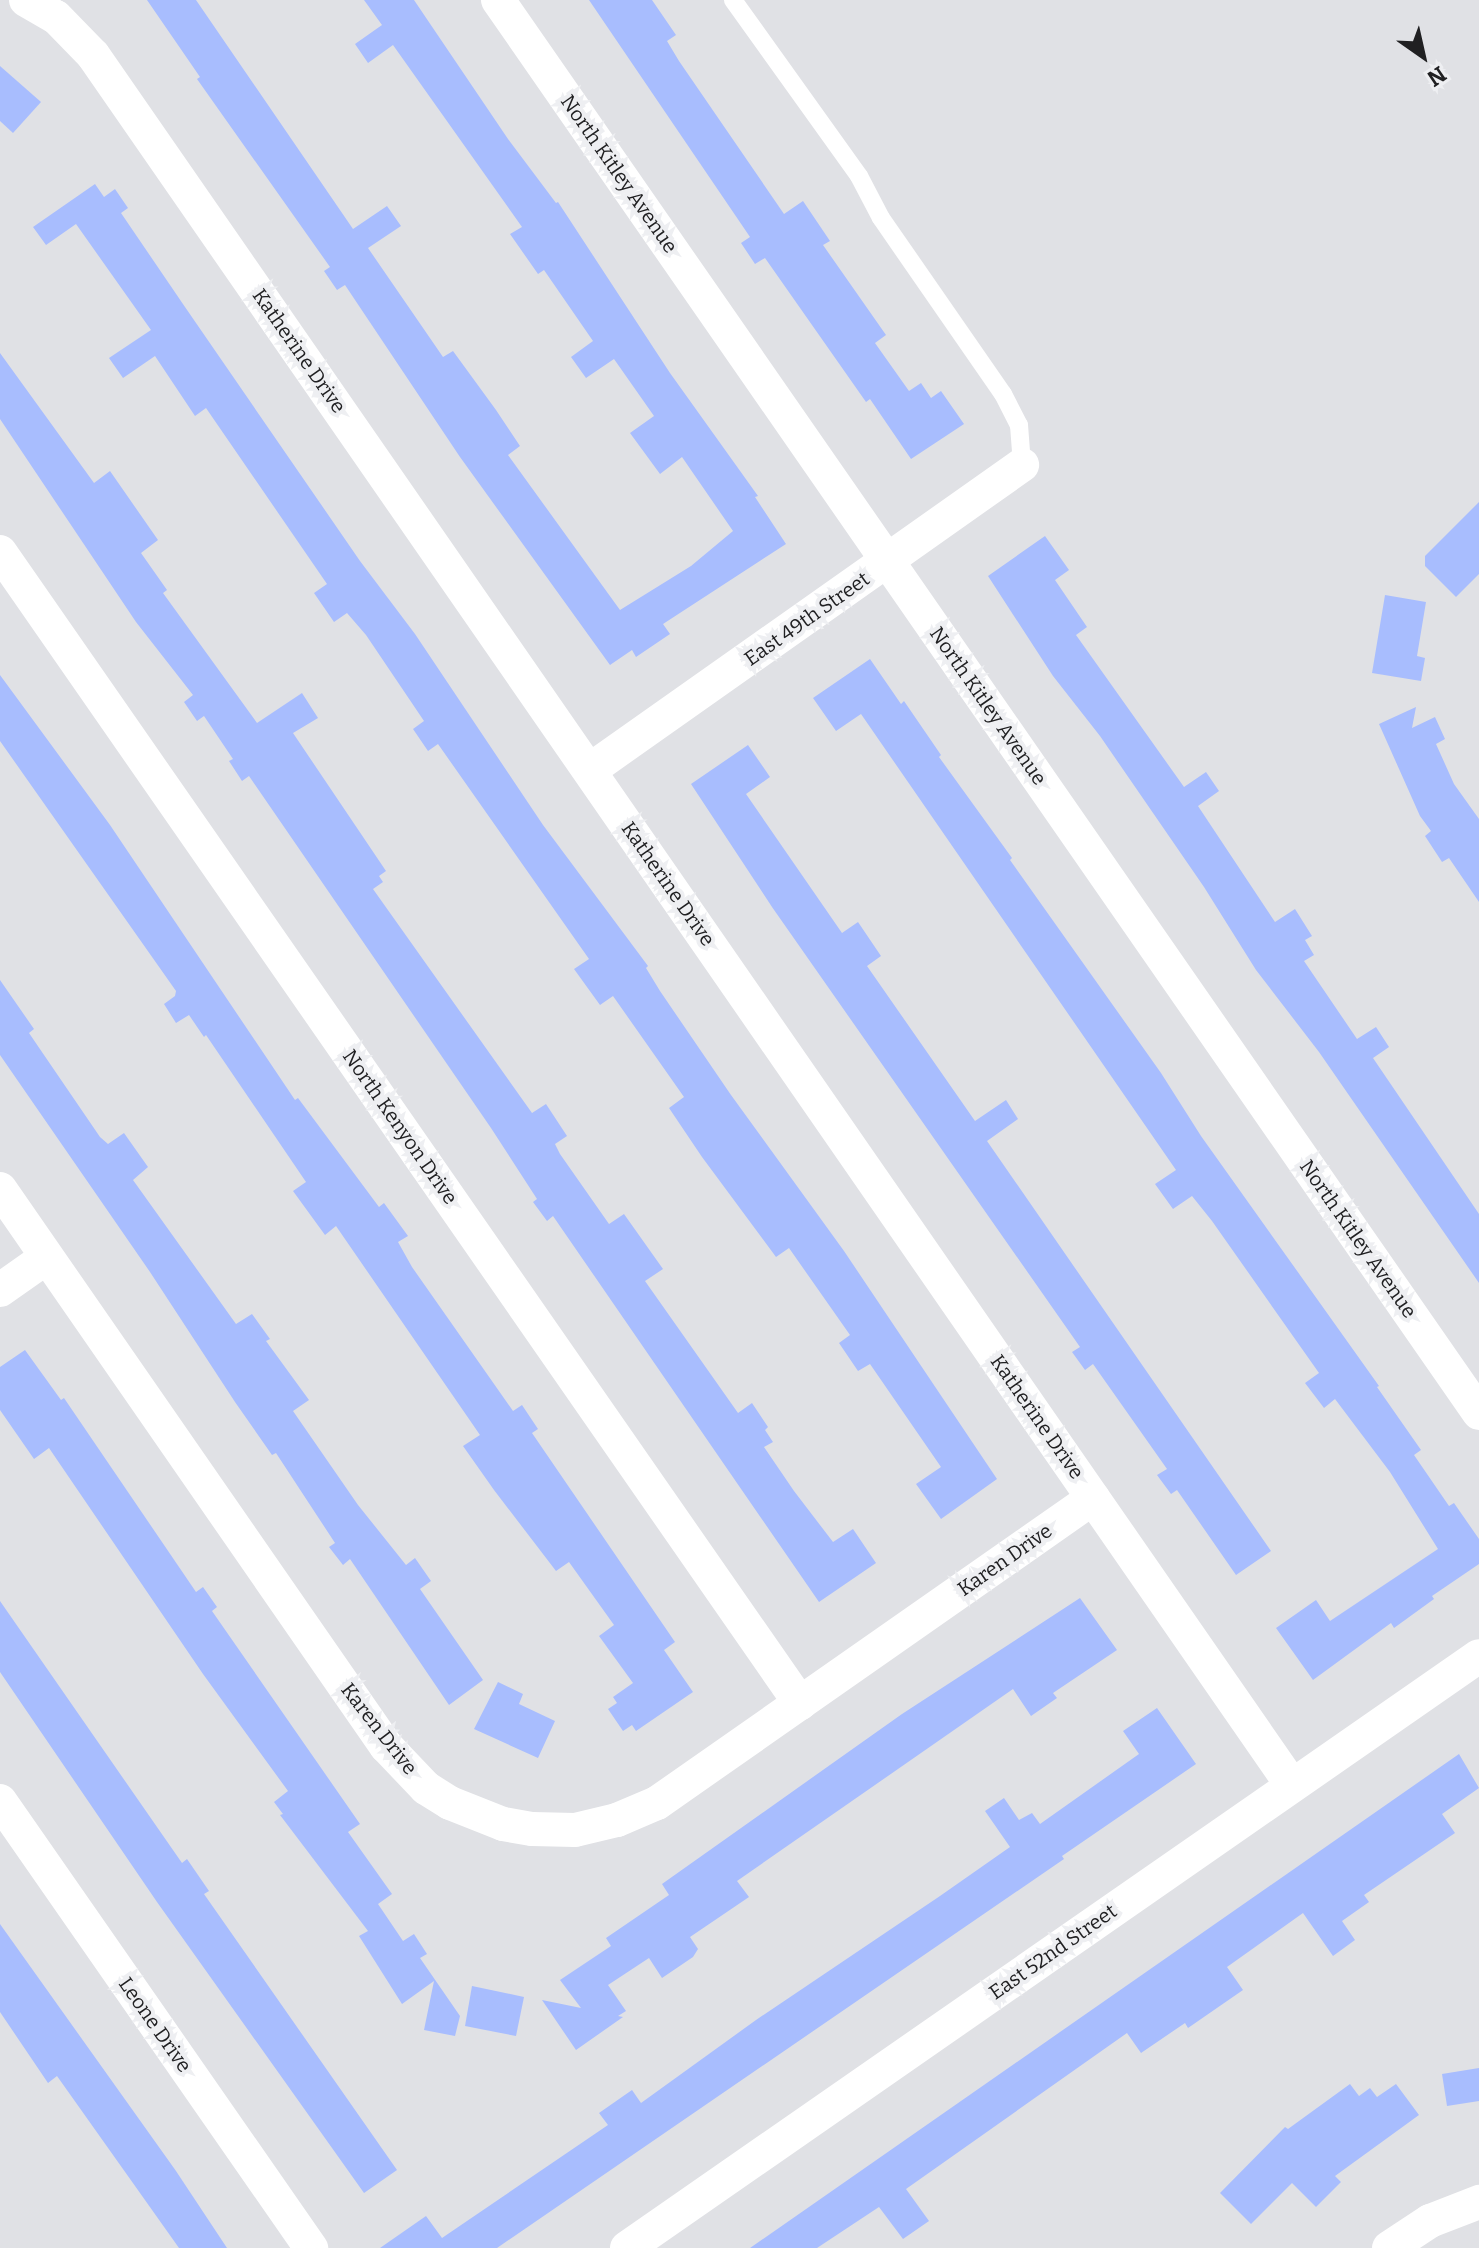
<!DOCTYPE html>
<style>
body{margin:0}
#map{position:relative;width:1479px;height:2248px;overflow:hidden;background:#e0e1e5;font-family:Bitter,serif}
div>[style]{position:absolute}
.building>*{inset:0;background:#a8bdfe}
.lane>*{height:18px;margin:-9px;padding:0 9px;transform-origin:9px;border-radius:9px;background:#fff}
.street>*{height:34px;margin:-17px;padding:0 17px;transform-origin:17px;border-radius:17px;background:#fff}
span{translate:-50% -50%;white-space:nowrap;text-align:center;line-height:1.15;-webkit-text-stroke:8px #eeeff2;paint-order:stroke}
.street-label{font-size:20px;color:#202022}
.north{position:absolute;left:1383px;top:16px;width:80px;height:80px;-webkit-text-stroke:6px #eeeff2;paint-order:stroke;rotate:146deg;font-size:22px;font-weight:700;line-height:32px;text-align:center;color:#202022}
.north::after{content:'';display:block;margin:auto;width:28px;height:36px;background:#202022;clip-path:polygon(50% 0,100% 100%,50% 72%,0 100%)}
</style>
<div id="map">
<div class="building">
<div style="clip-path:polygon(147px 0,196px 0,353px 229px,387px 206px,401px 226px,368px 248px,443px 357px,453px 351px,496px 410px,520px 446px,508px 455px,620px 610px,691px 566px,733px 531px,682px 457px,660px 474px,630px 433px,654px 416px,614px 359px,586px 378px,571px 357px,593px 341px,544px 270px,538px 274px,510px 234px,522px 227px,393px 45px,368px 63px,355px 44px,382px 25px,364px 0,414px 0,508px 139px,556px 203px,558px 202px,670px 373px,758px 496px,755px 497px,786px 544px,663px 624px,670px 634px,636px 657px,632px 650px,610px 665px,460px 457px,345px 285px,337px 290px,324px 271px,330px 267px,197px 79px,200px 77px)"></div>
<div style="clip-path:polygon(589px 0,652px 0,676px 35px,667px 41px,679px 61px,784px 214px,803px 201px,830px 241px,823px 245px,886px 335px,875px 343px,909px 391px,921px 383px,931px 398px,941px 391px,964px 424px,911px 459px,870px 399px,866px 402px,765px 258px,755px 264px,741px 243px,750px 237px)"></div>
<div style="clip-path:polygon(0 66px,41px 102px,13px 133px,0 121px)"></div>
<div style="clip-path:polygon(95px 184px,104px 197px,115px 189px,128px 208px,121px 213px,185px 307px,360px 561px,415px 634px,543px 825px,648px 966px,646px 968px,660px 991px,731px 1095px,844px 1251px,997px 1479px,941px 1519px,916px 1484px,941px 1467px,870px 1364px,858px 1371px,839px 1343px,850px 1335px,789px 1248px,776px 1257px,702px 1157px,669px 1108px,684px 1097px,613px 996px,600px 1005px,574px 969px,589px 959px,438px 744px,428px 751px,413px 729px,424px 721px,366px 635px,347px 613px,334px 622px,314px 593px,327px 584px,206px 408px,195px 416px,155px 356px,123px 378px,109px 358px,151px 330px,76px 224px,46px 245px,33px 227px)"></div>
<div style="clip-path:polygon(0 353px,94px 483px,110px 471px,158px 540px,141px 553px,167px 590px,163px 593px,257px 723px,302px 693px,318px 718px,293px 733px,386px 871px,379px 876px,383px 882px,373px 889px,532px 1113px,546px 1104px,567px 1136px,555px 1144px,560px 1154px,609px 1224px,624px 1214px,663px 1269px,645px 1281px,738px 1413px,752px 1403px,768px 1427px,765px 1430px,773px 1442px,764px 1447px,794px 1491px,833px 1542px,853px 1529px,876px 1563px,819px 1602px,553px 1216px,547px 1221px,533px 1202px,537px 1199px,491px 1128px,249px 776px,242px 781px,229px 761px,233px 759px,204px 716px,197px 721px,184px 702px,193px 695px,136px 622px,0 419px)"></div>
<div style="clip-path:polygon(1479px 502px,1479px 574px,1456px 597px,1425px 566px,1425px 556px)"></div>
<div style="clip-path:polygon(1045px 536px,1069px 570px,1055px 580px,1087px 627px,1076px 635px,1184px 787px,1206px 772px,1219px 791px,1198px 806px,1275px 922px,1295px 909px,1312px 936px,1305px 940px,1314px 955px,1304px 961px,1357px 1039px,1376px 1027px,1389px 1047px,1373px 1058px,1479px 1214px,1479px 1283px,1319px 1052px,1256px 970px,1204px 887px,1100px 736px,1053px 676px,988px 576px)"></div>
<div style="clip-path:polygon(1385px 595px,1426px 602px,1417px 656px,1425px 658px,1421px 681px,1372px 673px)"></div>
<div style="clip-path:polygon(870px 659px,901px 704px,904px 701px,941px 755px,939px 757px,1012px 858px,1010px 860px,1161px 1073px,1201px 1136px,1379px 1386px,1377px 1387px,1421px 1450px,1414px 1455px,1449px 1506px,1454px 1503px,1479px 1539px,1479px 1564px,1432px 1596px,1434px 1599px,1394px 1628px,1391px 1623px,1313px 1680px,1276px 1628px,1316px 1600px,1330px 1621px,1438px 1549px,1390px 1472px,1335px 1399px,1324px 1408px,1305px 1383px,1319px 1373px,1212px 1221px,1192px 1196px,1173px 1209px,1155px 1184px,1176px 1170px,861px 714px,836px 731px,813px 698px)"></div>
<div style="clip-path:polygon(0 675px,110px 825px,295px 1100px,298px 1098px,379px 1207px,384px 1203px,408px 1236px,398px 1242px,412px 1267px,513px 1411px,522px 1405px,538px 1429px,532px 1433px,675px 1642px,664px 1650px,693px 1692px,636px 1731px,632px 1725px,623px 1731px,608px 1709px,617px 1703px,613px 1697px,633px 1683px,599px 1636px,614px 1625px,569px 1562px,556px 1571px,494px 1490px,463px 1446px,480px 1435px,336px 1226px,325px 1235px,293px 1191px,306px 1182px,206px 1035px,204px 1037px,189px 1015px,176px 1023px,164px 1004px,175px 996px,176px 991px,0 741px)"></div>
<div style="clip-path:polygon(1416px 707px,1412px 728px,1435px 717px,1445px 739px,1436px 744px,1454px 784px,1479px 819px,1479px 902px,1449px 858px,1442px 862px,1425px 836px,1431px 831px,1420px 816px,1379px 724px)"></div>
<div style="clip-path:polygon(748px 745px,770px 777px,746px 794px,842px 933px,858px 922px,881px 956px,867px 966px,975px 1121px,1006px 1100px,1018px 1119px,987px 1141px,1271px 1551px,1236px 1575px,1177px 1490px,1171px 1494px,1157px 1475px,1167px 1469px,1093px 1364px,1085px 1370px,1072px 1352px,1080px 1347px,772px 907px,691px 784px)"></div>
<div style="clip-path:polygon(0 980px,34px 1029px,29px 1033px,100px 1137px,108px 1144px,124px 1133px,148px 1167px,133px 1180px,236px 1324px,252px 1314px,270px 1339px,266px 1341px,309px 1400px,293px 1411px,358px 1505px,406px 1565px,415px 1558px,431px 1581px,420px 1589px,483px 1680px,449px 1705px,350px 1559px,343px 1565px,329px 1547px,335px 1543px,276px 1453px,272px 1455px,235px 1402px,150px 1272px,0 1055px)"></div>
<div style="clip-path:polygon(25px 1350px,61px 1400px,64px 1398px,196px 1592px,203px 1587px,217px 1607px,212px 1611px,360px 1824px,348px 1832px,392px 1894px,378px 1904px,403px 1941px,414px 1934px,427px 1954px,420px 1958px,460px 2016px,455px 2036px,424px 2030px,434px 1981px,402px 2004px,359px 1936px,368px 1931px,280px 1815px,283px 1814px,274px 1802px,288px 1791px,203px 1674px,49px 1448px,34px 1459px,0 1410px,0 1367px)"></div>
<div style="clip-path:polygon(1080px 1598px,1117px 1650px,1053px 1693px,1057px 1698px,1031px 1716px,1013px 1689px,737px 1881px,749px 1897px,690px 1937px,698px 1949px,693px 1957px,662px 1978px,649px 1958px,608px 1985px,626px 2011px,618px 2016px,623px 2017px,576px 2050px,542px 2000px,581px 2008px,560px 1980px,611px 1946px,606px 1938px,669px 1895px,662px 1884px,902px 1714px)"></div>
<div style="clip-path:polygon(0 1601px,182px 1863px,187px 1859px,209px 1891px,204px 1894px,397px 2170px,364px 2193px,157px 1902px,0 1672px)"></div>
<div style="clip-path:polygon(498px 1682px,523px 1694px,519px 1704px,555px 1721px,538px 1758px,474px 1729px)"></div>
<div style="clip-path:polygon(1157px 1708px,1196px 1764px,1062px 1856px,1064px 1859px,497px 2248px,380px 2248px,426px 2216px,442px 2238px,608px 2125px,599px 2113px,632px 2090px,641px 2103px,756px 2020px,940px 1896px,1010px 1847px,985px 1811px,1004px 1798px,1019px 1820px,1032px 1813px,1040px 1824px,1139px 1754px,1123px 1731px)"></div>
<div style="clip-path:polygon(1459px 1754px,1479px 1788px,1442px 1814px,1455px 1833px,1364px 1895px,1369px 1902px,1342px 1921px,1355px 1940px,1333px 1956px,1303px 1913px,1227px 1967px,1243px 1990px,1188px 2028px,1185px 2023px,1141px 2053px,1127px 2033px,906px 2189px,929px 2221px,903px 2239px,879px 2207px,817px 2248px,750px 2248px)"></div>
<div style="clip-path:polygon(0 1924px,176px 2171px,227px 2248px,179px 2248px,57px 2076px,48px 2083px,0 2012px)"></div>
<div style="clip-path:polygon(472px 1986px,524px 1997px,516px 2036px,465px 2026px)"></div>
<div style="clip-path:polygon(1479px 2068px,1479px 2101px,1447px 2106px,1442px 2074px)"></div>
<div style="clip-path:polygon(1350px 2084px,1359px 2096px,1370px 2088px,1377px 2097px,1396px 2084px,1419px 2115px,1335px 2176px,1341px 2182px,1316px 2207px,1292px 2183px,1251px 2224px,1220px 2193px,1285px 2127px,1288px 2129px)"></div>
</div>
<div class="lane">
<div style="left:733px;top:0;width:216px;rotate:54.4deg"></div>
<div style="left:859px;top:176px;width:47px;rotate:62.4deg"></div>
<div style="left:881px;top:218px;width:214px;rotate:55.3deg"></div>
<div style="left:1003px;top:394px;width:35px;rotate:63deg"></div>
<div style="left:1019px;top:425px;width:40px;rotate:85.7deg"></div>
</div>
<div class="street">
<div style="left:26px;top:0;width:34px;rotate:30deg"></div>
<div style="left:56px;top:17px;width:53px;rotate:45.8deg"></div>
<div style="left:93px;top:55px;width:2105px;rotate:55.28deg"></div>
<div style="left:498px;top:0;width:1720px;rotate:55.23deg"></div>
<div style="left:0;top:552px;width:1402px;rotate:55.2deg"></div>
<div style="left:590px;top:770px;width:529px;rotate:-35.22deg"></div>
<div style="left:0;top:1189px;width:678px;rotate:55.28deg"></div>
<div style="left:386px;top:1746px;width:58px;rotate:46.4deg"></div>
<div style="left:426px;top:1788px;width:28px;rotate:32deg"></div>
<div style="left:450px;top:1803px;width:57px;rotate:21.6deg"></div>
<div style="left:503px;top:1824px;width:29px;rotate:10deg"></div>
<div style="left:532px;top:1829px;width:43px;rotate:1.3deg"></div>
<div style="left:575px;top:1830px;width:43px;rotate:-13.4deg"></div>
<div style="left:617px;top:1820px;width:43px;rotate:-23deg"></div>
<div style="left:657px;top:1803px;width:532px;rotate:-34.97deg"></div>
<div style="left:0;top:1290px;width:57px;rotate:-35.1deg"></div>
<div style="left:0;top:1801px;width:545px;rotate:55.17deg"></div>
<div style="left:627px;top:2248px;width:1037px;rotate:-34.79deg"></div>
<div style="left:1389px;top:2248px;width:49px;rotate:-33.4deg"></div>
<div style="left:1430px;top:2221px;width:53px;rotate:-21.2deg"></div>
</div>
<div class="street-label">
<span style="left:619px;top:174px;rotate:55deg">North Kitley Avenue</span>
<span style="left:299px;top:351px;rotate:55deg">Katherine Drive</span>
<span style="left:807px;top:619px;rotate:-35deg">East 49th Street</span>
<span style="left:988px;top:706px;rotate:55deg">North Kitley Avenue</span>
<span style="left:668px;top:884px;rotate:55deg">Katherine Drive</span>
<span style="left:400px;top:1127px;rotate:55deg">North Kenyon Drive</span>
<span style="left:1358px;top:1239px;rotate:55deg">North Kitley Avenue</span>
<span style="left:1037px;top:1417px;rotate:55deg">Katherine Drive</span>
<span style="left:1005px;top:1560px;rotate:-35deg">Karen Drive</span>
<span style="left:379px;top:1729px;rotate:52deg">Karen Drive</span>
<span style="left:1053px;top:1952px;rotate:-35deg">East 52nd Street</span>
<span style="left:155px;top:2025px;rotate:55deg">Leone Drive</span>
</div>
<div class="north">N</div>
</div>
